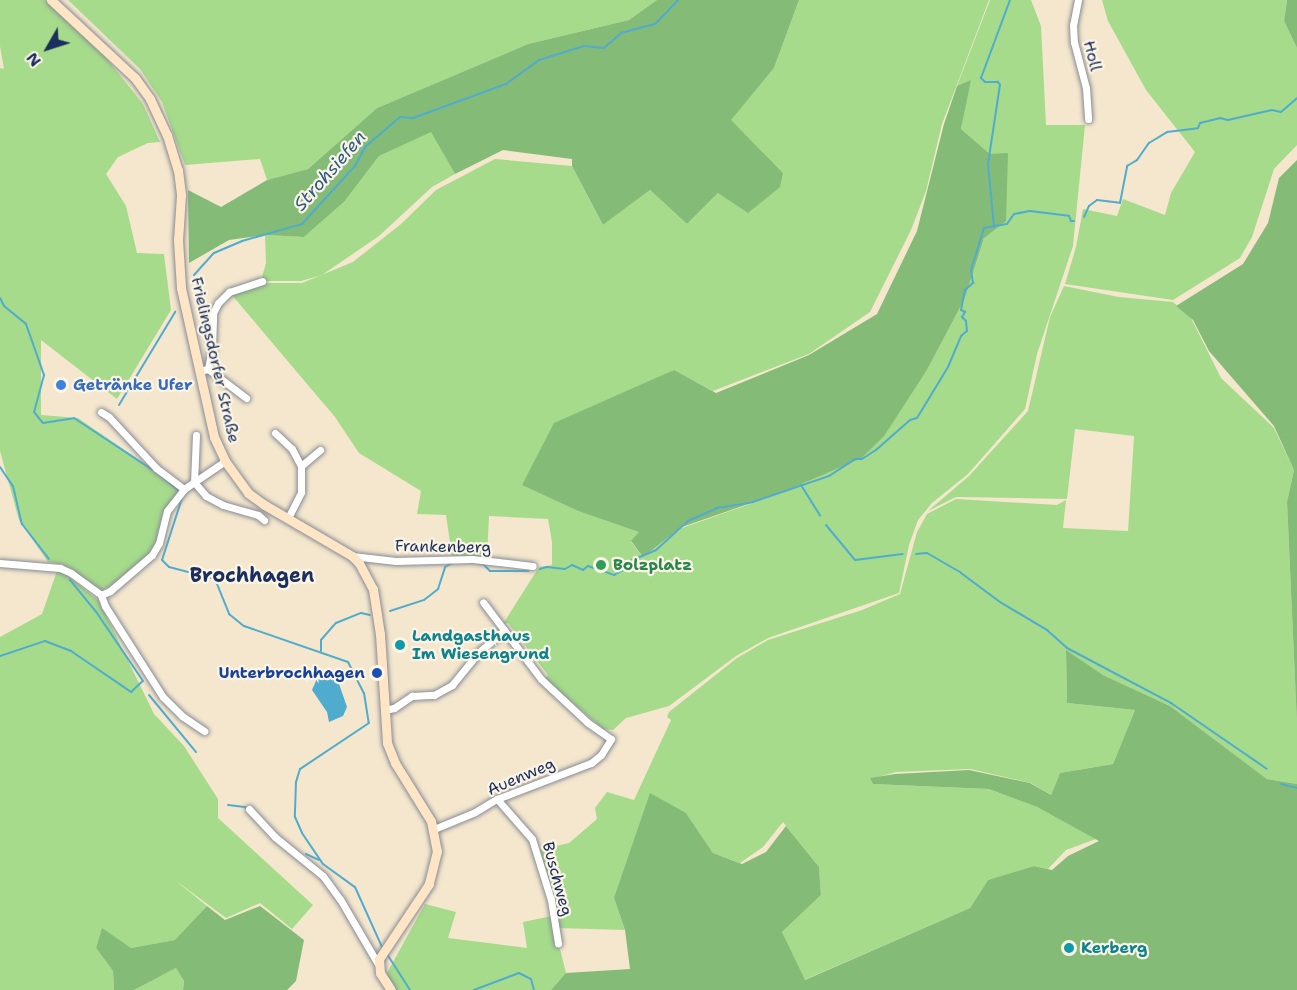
<!DOCTYPE html>
<meta charset="utf-8">
<style>
body{margin:0}
#map{position:relative;width:1297px;height:990px;overflow:hidden;background:#f4e7cd;font-family:"Shantell Sans",sans-serif}
div>[style]{position:absolute}
.green>*{inset:0;background:#a6db8b}
.forest>*{inset:0;background:#84bb77}
.water>*{inset:0;background:#50acce}
.stream>*{height:2px;margin:-1px;padding:0 1px;transform-origin:1px;border-radius:1px;background:#50acce}
.roads{filter:drop-shadow(0 0 2px #888b96) drop-shadow(0 0 2px #888b96)}
.minor>*{height:7px;margin:-3.5px;padding:0 3.5px;transform-origin:3.5px;border-radius:3.5px;background:#fff}
.secondary>*{height:9px;margin:-4.5px;padding:0 4.5px;transform-origin:4.5px;border-radius:4.5px;background:#fee5c5}
.dots>*{width:16px;height:16px;translate:-50% -50%;box-sizing:border-box;border:3px solid #fcf5e5;border-radius:50%}
span{translate:-50% -50%;white-space:nowrap;text-align:center;line-height:1.15;-webkit-text-stroke:4.5px #fcf5e5;paint-order:stroke}
.street-label{font-size:16px;color:#1b2f5e}
.shop-label{font-size:16px;color:#366cbe;font-weight:700}
.left{translate:0 -50%;text-align:left}
.leisure-label{font-size:16px;color:#27864d;font-weight:700}
.culture-label{font-size:16px;color:#0d838f;font-weight:700}
.transit-label{font-size:16px;color:#164399;font-weight:700}
.right{translate:-100% -50%;text-align:right}
.water-label{font-size:18px;color:#2e5b85;font-style:italic}
.quarter-label{font-size:20px;color:#1b2f5e;font-weight:700}
.north{position:absolute;left:18px;top:18px;width:60px;height:60px;-webkit-text-stroke:4px #fcf5e5;paint-order:stroke;rotate:231deg;font-size:16px;font-weight:700;line-height:24px;text-align:center;color:#1b2f5e}
.north::after{content:'';display:block;margin:auto;width:21px;height:27px;background:#1b2f5e;clip-path:polygon(50% 0,100% 100%,50% 72%,0 100%)}
</style>
<div id="map">
<div class="green">
<div style="clip-path:polygon(0 0,45px 0,107px 59px,143px 104px,160px 142px,148px 143px,118px 157px,106px 174px,126px 206px,137px 253px,164px 254px,171px 310px,117px 399px,41px 340px,41px 415px,78px 418px,181px 489px,163px 513px,157px 542px,151px 554px,125px 578px,102px 590px,94px 588px,62px 564px,48px 562px,19px 520px,0 451px,0 68px,4px 69px,0 46px)"></div>
<div style="clip-path:polygon(68px 0,657px 0,629px 20px,528px 44px,377px 108px,308px 169px,267px 180px,260px 159px,185px 165px,162px 102px,140px 69px)"></div>
<div style="clip-path:polygon(799px 0,989px 0,942px 124px,926px 191px,911px 230px,870px 312px,809px 354px,713px 391px,673px 370px,523px 485px,578px 511px,640px 532px,631px 542px,643px 557px,682px 528px,781px 493px,863px 457px,883px 436px,927px 370px,965px 298px,984px 238px,1008px 154px,990px 154px,961px 129px,970px 81px,957px 86px,990px 0,1031px 0,1041px 26px,1046px 125px,1085px 125px,1073px 246px,1037px 354px,1025px 409px,968px 474px,932px 503px,918px 520px,909px 545px,899px 593px,768px 638px,736px 656px,669px 706px,626px 718px,613px 730px,603px 729px,545px 679px,548px 675px,508px 623px,503px 624px,539px 567px,552px 565px,552px 542px,548px 519px,489px 516px,487px 558px,452px 556px,446px 515px,417px 514px,421px 491px,359px 453px,335px 417px,231px 294px,262px 283px,302px 283px,353px 262px,401px 224px,436px 190px,495px 159px,572px 166px,603px 225px,650px 190px,687px 224px,718px 193px,783px 173px,730px 120px,774px 68px)"></div>
<div style="clip-path:polygon(1102px 0,1287px 0,1284px 21px,1297px 48px,1297px 145px,1274px 169px,1252px 237px,1240px 258px,1173px 300px,1065px 284px,1076px 247px,1083px 209px,1117px 216px,1123px 199px,1165px 215px,1171px 193px,1195px 152px,1146px 90px,1108px 21px)"></div>
<div style="clip-path:polygon(431px 131px,455px 174px,432px 187px,379px 236px,322px 275px,301px 281px,261px 281px,266px 263px,265px 235px,304px 237px,344px 202px,379px 156px)"></div>
<div style="clip-path:polygon(1064px 286px,1119px 297px,1173px 302px,1190px 316px,1221px 378px,1274px 428px,1294px 470px,1287px 502px,1297px 724px,1297px 784px,1267px 779px,1170px 706px,1103px 675px,1066px 651px,1067px 703px,1135px 710px,1113px 764px,1060px 773px,1051px 795px,1031px 783px,970px 769px,896px 772px,871px 779px,873px 784px,989px 789px,1037px 807px,1096px 839px,1066px 850px,1048px 869px,1034px 866px,988px 880px,970px 908px,804px 980px,782px 932px,821px 895px,819px 867px,783px 822px,763px 847px,740px 863px,713px 853px,686px 813px,614px 898px,625px 930px,557px 928px,538px 850px,569px 843px,597px 819px,595px 808px,607px 792px,634px 800px,671px 720px,667px 717px,669px 712px,737px 658px,768px 640px,862px 610px,900px 594px,917px 532px,927px 514px,956px 499px,1057px 505px,1066px 500px,1063px 528px,1128px 531px,1134px 436px,1075px 429px,1067px 499px,956px 497px,928px 511px,969px 476px,1028px 411px,1050px 317px)"></div>
<div style="clip-path:polygon(57px 571px,67px 575px,99px 601px,154px 714px,184px 746px,218px 799px,218px 818px,313px 905px,292px 929px,260px 903px,226px 918px,175px 880px,207px 906px,176px 940px,131px 948px,102px 929px,96px 948px,113px 971px,114px 990px,0 990px,0 637px,42px 614px)"></div>
<div style="clip-path:polygon(425px 904px,456px 912px,448px 938px,527px 948px,523px 922px,552px 916px,566px 973px,551px 990px,392px 990px,387px 973px)"></div>
<div style="clip-path:polygon(176px 968px,184px 981px,183px 990px,134px 990px)"></div>
</div>
<div class="forest">
<div style="clip-path:polygon(657px 0,799px 0,774px 68px,731px 120px,783px 173px,780px 187px,748px 213px,718px 193px,687px 224px,650px 190px,603px 225px,572px 166px,572px 159px,503px 150px,455px 174px,431px 132px,379px 156px,344px 202px,304px 237px,265px 235px,229px 240px,189px 263px,188px 190px,221px 207px,267px 180px,308px 169px,377px 108px,528px 44px,629px 20px)"></div>
<div style="clip-path:polygon(1287px 0,1297px 0,1297px 48px,1284px 21px)"></div>
<div style="clip-path:polygon(971px 80px,961px 129px,990px 154px,1008px 153px,1006px 221px,984px 238px,965px 298px,927px 370px,884px 436px,862px 458px,783px 492px,682px 527px,643px 557px,631px 541px,639px 532px,578px 511px,522px 485px,554px 423px,674px 370px,716px 393px,809px 355px,877px 314px,917px 231px,944px 124px,957px 86px)"></div>
<div style="clip-path:polygon(1297px 160px,1297px 724px,1287px 502px,1294px 470px,1274px 426px,1209px 351px,1193px 320px,1176px 306px,1243px 264px,1268px 223px,1279px 178px)"></div>
<div style="clip-path:polygon(1066px 650px,1103px 675px,1170px 706px,1267px 779px,1297px 784px,1297px 990px,551px 990px,566px 973px,630px 969px,625px 930px,614px 898px,650px 793px,686px 813px,713px 853px,742px 864px,766px 852px,786px 826px,819px 867px,821px 895px,782px 932px,805px 980px,970px 908px,988px 880px,1034px 866px,1052px 870px,1068px 856px,1099px 841px,1037px 807px,989px 789px,873px 784px,870px 778px,895px 774px,969px 770px,1030px 783px,1051px 795px,1060px 773px,1113px 764px,1135px 710px,1067px 703px)"></div>
<div style="clip-path:polygon(207px 906px,225px 920px,260px 906px,304px 940px,296px 981px,287px 990px,183px 990px,184px 981px,176px 968px,134px 990px,114px 990px,113px 971px,96px 948px,102px 928px,131px 948px,175px 940px)"></div>
</div>
<div class="water">
<div style="clip-path:polygon(326px 671px,337px 678px,347px 707px,343px 716px,329px 722px,327px 712px,312px 690px,319px 674px)"></div>
</div>
<div class="stream">
<div style="left:1084px;top:217px;width:12px;rotate:-66deg"></div>
<div style="left:1089px;top:206px;width:10px;rotate:-37deg"></div>
<div style="left:1097px;top:200px;width:23px;rotate:7deg"></div>
<div style="left:1120px;top:203px;width:38px;rotate:-79deg"></div>
<div style="left:1127px;top:166px;width:12px;rotate:-31deg"></div>
<div style="left:1137px;top:160px;width:21px;rotate:-55deg"></div>
<div style="left:1149px;top:143px;width:21px;rotate:-31deg"></div>
<div style="left:1167px;top:132px;width:31px;rotate:-7deg"></div>
<div style="left:1198px;top:128px;width:5px;rotate:-68deg"></div>
<div style="left:1200px;top:123px;width:21px;rotate:-14deg"></div>
<div style="left:1220px;top:118px;width:8px;rotate:14deg"></div>
<div style="left:1228px;top:120px;width:45px;rotate:-12.8deg"></div>
<div style="left:1272px;top:110px;width:9px;rotate:13deg"></div>
<div style="left:1281px;top:112px;width:21px;rotate:-41deg"></div>
<div style="left:994px;top:227px;width:63px;rotate:-95.4deg"></div>
<div style="left:988px;top:164px;width:80px;rotate:-81.4deg"></div>
<div style="left:1000px;top:85px;width:4px;rotate:-124deg"></div>
<div style="left:998px;top:82px;width:13px;rotate:180deg"></div>
<div style="left:985px;top:82px;width:6px;rotate:-135deg"></div>
<div style="left:981px;top:78px;width:83px;rotate:-69.6deg"></div>
<div style="left:194px;top:275px;width:30px;rotate:-48deg"></div>
<div style="left:214px;top:253px;width:30px;rotate:-23deg"></div>
<div style="left:242px;top:241px;width:62px;rotate:-15.8deg"></div>
<div style="left:302px;top:224px;width:79px;rotate:-47.6deg"></div>
<div style="left:355px;top:166px;width:21px;rotate:-62deg"></div>
<div style="left:365px;top:147px;width:46px;rotate:-40.6deg"></div>
<div style="left:400px;top:117px;width:13px;rotate:4deg"></div>
<div style="left:413px;top:118px;width:99px;rotate:-20.1deg"></div>
<div style="left:506px;top:84px;width:41px;rotate:-36deg"></div>
<div style="left:539px;top:60px;width:47px;rotate:-17.3deg"></div>
<div style="left:584px;top:46px;width:20px;rotate:6deg"></div>
<div style="left:604px;top:48px;width:23px;rotate:-41deg"></div>
<div style="left:621px;top:33px;width:35px;rotate:-15deg"></div>
<div style="left:655px;top:24px;width:33px;rotate:-46deg"></div>
<div style="left:0;top:298px;width:9px;rotate:63deg"></div>
<div style="left:4px;top:306px;width:28px;rotate:39deg"></div>
<div style="left:26px;top:324px;width:54px;rotate:70.6deg"></div>
<div style="left:44px;top:375px;width:38px;rotate:105deg"></div>
<div style="left:34px;top:412px;width:14px;rotate:51deg"></div>
<div style="left:43px;top:423px;width:31px;rotate:-9deg"></div>
<div style="left:74px;top:418px;width:95px;rotate:33.4deg"></div>
<div style="left:119px;top:405px;width:109px;rotate:-58.9deg"></div>
<div style="left:0;top:467px;width:23px;rotate:56deg"></div>
<div style="left:13px;top:486px;width:39px;rotate:77deg"></div>
<div style="left:22px;top:524px;width:44px;rotate:52.4deg"></div>
<div style="left:160px;top:475px;width:25px;rotate:40deg"></div>
<div style="left:801px;top:485px;width:36px;rotate:58deg"></div>
<div style="left:183px;top:495px;width:68px;rotate:107.9deg"></div>
<div style="left:162px;top:560px;width:10px;rotate:45deg"></div>
<div style="left:169px;top:567px;width:48px;rotate:14.6deg"></div>
<div style="left:215px;top:579px;width:38px;rotate:68deg"></div>
<div style="left:229px;top:614px;width:19px;rotate:39deg"></div>
<div style="left:244px;top:626px;width:110px;rotate:19.1deg"></div>
<div style="left:348px;top:662px;width:35px;rotate:63deg"></div>
<div style="left:364px;top:693px;width:30px;rotate:81deg"></div>
<div style="left:369px;top:723px;width:83px;rotate:146.3deg"></div>
<div style="left:300px;top:769px;width:14px;rotate:107deg"></div>
<div style="left:296px;top:782px;width:35px;rotate:92deg"></div>
<div style="left:295px;top:817px;width:17px;rotate:66deg"></div>
<div style="left:302px;top:833px;width:37px;rotate:56deg"></div>
<div style="left:323px;top:864px;width:39px;rotate:36deg"></div>
<div style="left:355px;top:887px;width:66px;rotate:65.8deg"></div>
<div style="left:826px;top:525px;width:45px;rotate:50.4deg"></div>
<div style="left:855px;top:560px;width:48px;rotate:-7.1deg"></div>
<div style="left:916px;top:554px;width:11px;rotate:-5deg"></div>
<div style="left:927px;top:553px;width:39px;rotate:30deg"></div>
<div style="left:961px;top:573px;width:49px;rotate:36.6deg"></div>
<div style="left:1000px;top:602px;width:55px;rotate:30.8deg"></div>
<div style="left:1047px;top:630px;width:27px;rotate:42deg"></div>
<div style="left:1067px;top:648px;width:118px;rotate:27.9deg"></div>
<div style="left:1171px;top:703px;width:116px;rotate:34.5deg"></div>
<div style="left:468px;top:562px;width:15px;rotate:8deg"></div>
<div style="left:483px;top:564px;width:10px;rotate:45deg"></div>
<div style="left:490px;top:571px;width:38px"></div>
<div style="left:540px;top:569px;width:7px;rotate:-16deg"></div>
<div style="left:547px;top:567px;width:18px;rotate:6deg"></div>
<div style="left:565px;top:569px;width:8px;rotate:-30deg"></div>
<div style="left:572px;top:565px;width:12px;rotate:24deg"></div>
<div style="left:583px;top:570px;width:6px;rotate:-39deg"></div>
<div style="left:588px;top:566px;width:28px;rotate:19deg"></div>
<div style="left:614px;top:575px;width:10px;rotate:-29deg"></div>
<div style="left:623px;top:570px;width:9px;rotate:-58deg"></div>
<div style="left:628px;top:562px;width:30px;rotate:-23deg"></div>
<div style="left:656px;top:550px;width:43px;rotate:-42.2deg"></div>
<div style="left:688px;top:521px;width:32px;rotate:-24deg"></div>
<div style="left:717px;top:508px;width:36px;rotate:-9deg"></div>
<div style="left:753px;top:502px;width:80px;rotate:-18.9deg"></div>
<div style="left:829px;top:476px;width:31px;rotate:-33deg"></div>
<div style="left:855px;top:459px;width:7px"></div>
<div style="left:862px;top:459px;width:17px;rotate:-33deg"></div>
<div style="left:876px;top:450px;width:45px;rotate:-41.4deg"></div>
<div style="left:910px;top:420px;width:7px;rotate:-16deg"></div>
<div style="left:917px;top:418px;width:60px;rotate:-58.7deg"></div>
<div style="left:948px;top:367px;width:34px;rotate:-67deg"></div>
<div style="left:961px;top:336px;width:8px;rotate:-40deg"></div>
<div style="left:967px;top:331px;width:10px;rotate:-96deg"></div>
<div style="left:966px;top:321px;width:6px;rotate:-135deg"></div>
<div style="left:962px;top:317px;width:6px;rotate:-59deg"></div>
<div style="left:965px;top:312px;width:4px;rotate:-153deg"></div>
<div style="left:961px;top:310px;width:20px;rotate:-79deg"></div>
<div style="left:965px;top:290px;width:11px;rotate:-41deg"></div>
<div style="left:973px;top:283px;width:13px;rotate:-99deg"></div>
<div style="left:971px;top:270px;width:44px;rotate:-72.8deg"></div>
<div style="left:984px;top:228px;width:23px;rotate:-10deg"></div>
<div style="left:1007px;top:224px;width:12px;rotate:-55deg"></div>
<div style="left:1014px;top:214px;width:16px;rotate:-11deg"></div>
<div style="left:1030px;top:211px;width:39px;rotate:7deg"></div>
<div style="left:1069px;top:216px;width:5px;rotate:68deg"></div>
<div style="left:1071px;top:221px;width:3px"></div>
<div style="left:390px;top:611px;width:36px;rotate:-18deg"></div>
<div style="left:424px;top:600px;width:18px;rotate:-38deg"></div>
<div style="left:438px;top:589px;width:23px;rotate:-72deg"></div>
<div style="left:445px;top:567px;width:10px;rotate:-29deg"></div>
<div style="left:321px;top:651px;width:11px;rotate:-90deg"></div>
<div style="left:321px;top:640px;width:23px;rotate:-49deg"></div>
<div style="left:336px;top:623px;width:27px;rotate:-22deg"></div>
<div style="left:361px;top:613px;width:9px;rotate:13deg"></div>
<div style="left:0;top:656px;width:47px;rotate:-18.4deg"></div>
<div style="left:45px;top:641px;width:28px;rotate:21deg"></div>
<div style="left:71px;top:651px;width:73px;rotate:34.3deg"></div>
<div style="left:131px;top:692px;width:16px;rotate:-43deg"></div>
<div style="left:143px;top:681px;width:82px;rotate:-124.1deg"></div>
<div style="left:97px;top:613px;width:43px;rotate:-129.3deg"></div>
<div style="left:149px;top:695px;width:74px;rotate:50.5deg"></div>
<div style="left:1281px;top:784px;width:16px;rotate:14deg"></div>
<div style="left:228px;top:805px;width:17px;rotate:7deg"></div>
<div style="left:245px;top:807px;width:5px;rotate:53deg"></div>
<div style="left:306px;top:854px;width:14px;rotate:25deg"></div>
<div style="left:387px;top:954px;width:43px;rotate:57.4deg"></div>
<div style="left:474px;top:990px;width:48px;rotate:-20.7deg"></div>
<div style="left:519px;top:973px;width:13px;rotate:27deg"></div>
<div style="left:531px;top:979px;width:11px;rotate:75deg"></div>
</div>
<div class="roads">
<div class="minor">
<div style="left:1078px;top:0;width:25px;rotate:101deg"></div>
<div style="left:1073px;top:25px;width:17px;rotate:87deg"></div>
<div style="left:1074px;top:42px;width:48px;rotate:75.4deg"></div>
<div style="left:1086px;top:88px;width:31px;rotate:86deg"></div>
<div style="left:208px;top:369px;width:48px;rotate:37.3deg"></div>
<div style="left:199px;top:371px;width:9px;rotate:-13deg"></div>
<div style="left:208px;top:369px;width:21px;rotate:-79deg"></div>
<div style="left:212px;top:348px;width:35px;rotate:-88deg"></div>
<div style="left:213px;top:313px;width:11px;rotate:-63deg"></div>
<div style="left:218px;top:303px;width:16px;rotate:-45deg"></div>
<div style="left:229px;top:292px;width:35px;rotate:-18deg"></div>
<div style="left:101px;top:412px;width:9px;rotate:32deg"></div>
<div style="left:109px;top:417px;width:69px;rotate:47.3deg"></div>
<div style="left:156px;top:468px;width:35px;rotate:37deg"></div>
<div style="left:275px;top:433px;width:23px;rotate:43deg"></div>
<div style="left:292px;top:449px;width:19px;rotate:62deg"></div>
<div style="left:196px;top:435px;width:47px;rotate:92.4deg"></div>
<div style="left:194px;top:482px;width:18px;rotate:49deg"></div>
<div style="left:206px;top:496px;width:19px;rotate:28deg"></div>
<div style="left:223px;top:505px;width:36px;rotate:16deg"></div>
<div style="left:258px;top:515px;width:8px;rotate:40deg"></div>
<div style="left:288px;top:518px;width:29px;rotate:-63deg"></div>
<div style="left:301px;top:492px;width:26px;rotate:-90deg"></div>
<div style="left:301px;top:466px;width:25px;rotate:-40deg"></div>
<div style="left:352px;top:556px;width:44px;rotate:6.5deg"></div>
<div style="left:396px;top:561px;width:76px;rotate:-1.5deg"></div>
<div style="left:472px;top:559px;width:61px;rotate:6.5deg"></div>
<div style="left:0;top:563px;width:60px;rotate:4.8deg"></div>
<div style="left:60px;top:568px;width:12px;rotate:24deg"></div>
<div style="left:71px;top:573px;width:37px;rotate:36deg"></div>
<div style="left:101px;top:595px;width:10px;rotate:-24deg"></div>
<div style="left:110px;top:591px;width:55px;rotate:-40.6deg"></div>
<div style="left:152px;top:555px;width:14px;rotate:-60deg"></div>
<div style="left:159px;top:543px;width:33px;rotate:-76deg"></div>
<div style="left:167px;top:511px;width:28px;rotate:-52deg"></div>
<div style="left:184px;top:489px;width:50px;rotate:-34.3deg"></div>
<div style="left:101px;top:595px;width:12px;rotate:70deg"></div>
<div style="left:105px;top:606px;width:108px;rotate:57.5deg"></div>
<div style="left:163px;top:697px;width:27px;rotate:45deg"></div>
<div style="left:182px;top:716px;width:27px;rotate:34deg"></div>
<div style="left:385px;top:710px;width:9px;rotate:-13deg"></div>
<div style="left:394px;top:708px;width:22px;rotate:-34deg"></div>
<div style="left:412px;top:696px;width:22px;rotate:-3deg"></div>
<div style="left:434px;top:695px;width:21px;rotate:-29deg"></div>
<div style="left:452px;top:685px;width:41px;rotate:-50.9deg"></div>
<div style="left:478px;top:653px;width:35px;rotate:-41deg"></div>
<div style="left:497px;top:799px;width:53px;rotate:48.8deg"></div>
<div style="left:532px;top:839px;width:64px;rotate:72.7deg"></div>
<div style="left:551px;top:900px;width:44px;rotate:80.8deg"></div>
<div style="left:249px;top:809px;width:38px;rotate:47deg"></div>
<div style="left:275px;top:837px;width:62px;rotate:39.1deg"></div>
<div style="left:323px;top:876px;width:29px;rotate:54deg"></div>
<div style="left:340px;top:899px;width:75px;rotate:59.7deg"></div>
<div style="left:434px;top:829px;width:44px;rotate:-22.5deg"></div>
<div style="left:475px;top:812px;width:26px;rotate:-31deg"></div>
<div style="left:497px;top:799px;width:101px;rotate:-21deg"></div>
<div style="left:591px;top:763px;width:13px;rotate:-39deg"></div>
<div style="left:601px;top:755px;width:19px;rotate:-58deg"></div>
<div style="left:611px;top:739px;width:29px;rotate:-145deg"></div>
<div style="left:587px;top:722px;width:63px;rotate:-136.9deg"></div>
<div style="left:541px;top:679px;width:96px;rotate:-127deg"></div>
</div>
<div class="secondary">
<div style="left:51px;top:0;width:115px;rotate:42.9deg"></div>
<div style="left:135px;top:78px;width:26px;rotate:54deg"></div>
<div style="left:150px;top:99px;width:40px;rotate:65deg"></div>
<div style="left:167px;top:135px;width:37px;rotate:73deg"></div>
<div style="left:178px;top:170px;width:25px;rotate:83deg"></div>
<div style="left:181px;top:195px;width:45px;rotate:93.8deg"></div>
<div style="left:178px;top:240px;width:48px;rotate:86.4deg"></div>
<div style="left:181px;top:288px;width:153px;rotate:77.5deg"></div>
<div style="left:214px;top:437px;width:26px;rotate:65deg"></div>
<div style="left:225px;top:461px;width:39px;rotate:54deg"></div>
<div style="left:248px;top:493px;width:19px;rotate:36deg"></div>
<div style="left:263px;top:504px;width:103px;rotate:30.3deg"></div>
<div style="left:352px;top:556px;width:10px;rotate:45deg"></div>
<div style="left:359px;top:563px;width:30px;rotate:62deg"></div>
<div style="left:373px;top:589px;width:46px;rotate:81.2deg"></div>
<div style="left:380px;top:634px;width:109px;rotate:86.3deg"></div>
<div style="left:387px;top:743px;width:22px;rotate:68deg"></div>
<div style="left:395px;top:763px;width:68px;rotate:58.2deg"></div>
<div style="left:431px;top:821px;width:31px;rotate:79deg"></div>
<div style="left:437px;top:851px;width:34px;rotate:104deg"></div>
<div style="left:429px;top:884px;width:90px;rotate:123.7deg"></div>
<div style="left:379px;top:959px;width:14px;rotate:86deg"></div>
<div style="left:380px;top:973px;width:20px;rotate:57deg"></div>
</div>
</div>
<div class="dots">
<div style="left:61px;top:385px;background:#3f7fe0"></div>
<div style="left:601px;top:565px;background:#2e9e5b"></div>
<div style="left:400px;top:645px;background:#0f9aa8"></div>
<div style="left:377px;top:673px;background:#1a4fb4"></div>
<div style="left:1069px;top:948px;background:#0f9aa8"></div>
</div>
<div class="street-label">
<span style="left:1092px;top:56px;rotate:76deg">Holl</span>
<span style="left:215px;top:360px;rotate:77deg">Frielingsdorfer Straße</span>
<span style="left:443px;top:547px;rotate:1deg">Frankenberg</span>
<span style="left:521px;top:777px;rotate:-23deg">Auenweg</span>
<span style="left:557px;top:879px;rotate:75deg">Buschweg</span>
</div>
<div class="shop-label">
<span class="left" style="left:73px;top:385px">Getränke Ufer</span>
</div>
<div class="leisure-label">
<span class="left" style="left:613px;top:565px">Bolzplatz</span>
</div>
<div class="culture-label">
<span class="left" style="left:412px;top:645px">Landgasthaus<br>Im Wiesengrund</span>
<span class="left" style="left:1081px;top:948px">Kerberg</span>
</div>
<div class="transit-label">
<span class="right" style="left:365px;top:673px">Unterbrochhagen</span>
</div>
<div class="water-label">
<span style="left:330px;top:171px;rotate:-49deg">Strohsiefen</span>
</div>
<div class="quarter-label">
<span style="left:252px;top:575px">Brochhagen</span>
</div>
<div class="north">N</div>
</div>
